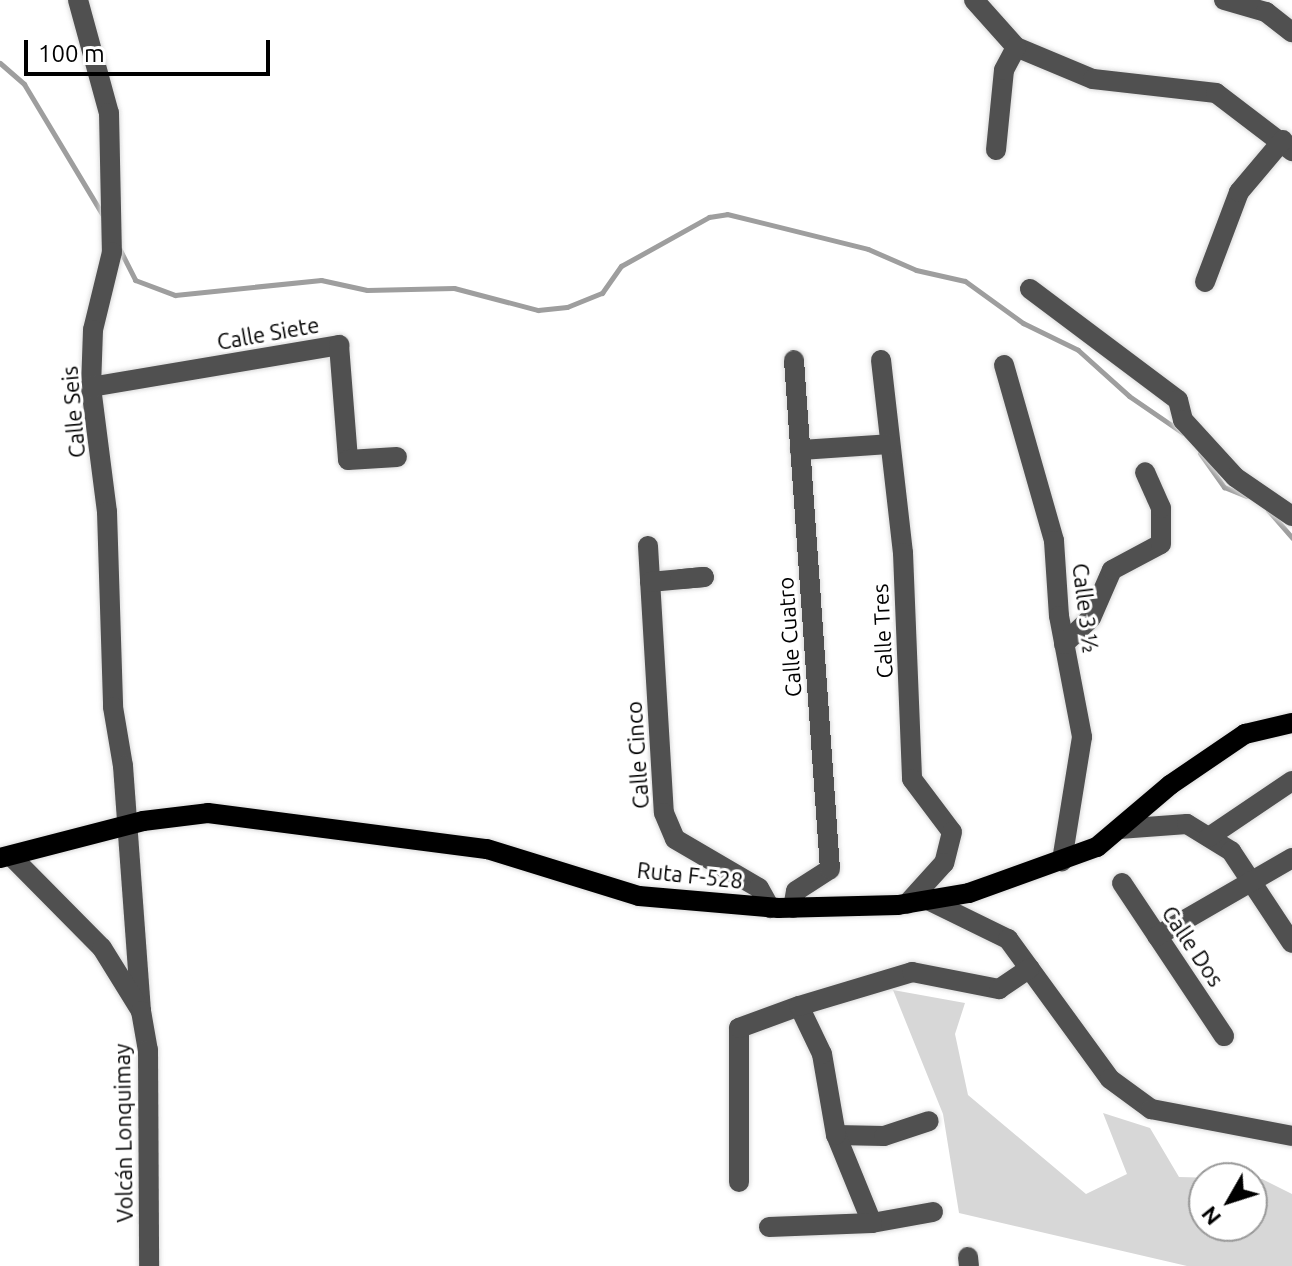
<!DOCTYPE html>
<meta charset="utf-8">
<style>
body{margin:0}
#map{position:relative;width:1292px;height:1266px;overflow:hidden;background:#fff;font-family:Ubuntu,sans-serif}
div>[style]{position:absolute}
.green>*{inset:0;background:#d7d7d7}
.stream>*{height:5px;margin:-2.5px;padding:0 2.5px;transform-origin:2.5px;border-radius:2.5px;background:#9e9e9e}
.roads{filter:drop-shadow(0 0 2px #dbdbdb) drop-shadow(0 0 2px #dbdbdb)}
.minor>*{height:20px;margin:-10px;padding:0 10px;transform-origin:10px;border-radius:10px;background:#505050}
.major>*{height:20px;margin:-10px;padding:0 10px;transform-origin:10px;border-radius:10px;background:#000}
span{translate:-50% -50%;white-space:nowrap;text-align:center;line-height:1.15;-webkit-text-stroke:6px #fff;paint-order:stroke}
.street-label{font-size:22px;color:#000}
.north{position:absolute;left:1188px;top:1162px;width:80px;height:80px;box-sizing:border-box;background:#fff;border:2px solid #999;border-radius:50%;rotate:231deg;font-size:22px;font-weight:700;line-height:32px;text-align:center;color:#000}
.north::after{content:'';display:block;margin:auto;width:28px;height:36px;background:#000;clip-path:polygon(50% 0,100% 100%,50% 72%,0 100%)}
.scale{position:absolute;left:24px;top:40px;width:246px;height:36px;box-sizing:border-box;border:4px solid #000;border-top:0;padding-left:10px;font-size:24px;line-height:28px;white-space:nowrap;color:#000;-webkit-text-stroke:6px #fff;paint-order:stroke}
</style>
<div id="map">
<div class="green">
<div style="clip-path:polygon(evenodd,893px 990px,965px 1003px,955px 1034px,968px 1095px,1086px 1194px,1127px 1174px,1103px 1113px,1150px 1128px,1179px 1177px,1262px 1179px,1292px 1194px,1292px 1266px,1187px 1266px,959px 1213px,943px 1114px,893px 990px,1204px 1178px,1252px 1178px,1252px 1226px,1204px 1226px,1204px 1178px)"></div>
</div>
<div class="stream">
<div style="left:0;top:63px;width:32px;rotate:41deg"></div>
<div style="left:24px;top:84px;width:155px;rotate:59deg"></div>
<div style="left:119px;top:248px;width:36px;rotate:63deg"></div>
<div style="left:135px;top:280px;width:43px;rotate:20.6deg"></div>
<div style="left:175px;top:295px;width:147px;rotate:-5.9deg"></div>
<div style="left:321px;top:280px;width:47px;rotate:12.3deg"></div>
<div style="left:367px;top:290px;width:87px;rotate:-1.3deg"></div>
<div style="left:454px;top:288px;width:87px;rotate:14.7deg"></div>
<div style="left:538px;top:310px;width:29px;rotate:-6deg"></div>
<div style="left:567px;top:307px;width:38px;rotate:-22deg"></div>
<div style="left:602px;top:293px;width:33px;rotate:-55deg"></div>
<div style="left:621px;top:266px;width:101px;rotate:-29.1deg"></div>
<div style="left:709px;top:217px;width:18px;rotate:-9deg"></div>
<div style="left:727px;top:214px;width:145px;rotate:13.9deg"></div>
<div style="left:868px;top:249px;width:52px;rotate:23.6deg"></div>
<div style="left:916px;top:270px;width:50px;rotate:12.7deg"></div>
<div style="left:965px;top:281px;width:72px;rotate:35.9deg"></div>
<div style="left:1023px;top:323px;width:61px;rotate:26.1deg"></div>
<div style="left:1078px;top:350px;width:69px;rotate:42deg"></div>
<div style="left:1129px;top:396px;width:65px;rotate:34.4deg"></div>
<div style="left:1200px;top:453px;width:42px;rotate:54.8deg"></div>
<div style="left:1224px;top:487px;width:24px;rotate:22deg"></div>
<div style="left:1268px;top:510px;width:37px;rotate:49deg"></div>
</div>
<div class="roads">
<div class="minor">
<div style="left:78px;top:0;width:117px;rotate:74.7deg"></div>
<div style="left:109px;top:113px;width:139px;rotate:88.8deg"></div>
<div style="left:112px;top:252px;width:80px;rotate:103.7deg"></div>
<div style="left:93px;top:330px;width:57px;rotate:92deg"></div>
<div style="left:91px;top:387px;width:126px;rotate:82.7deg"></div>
<div style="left:107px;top:512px;width:195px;rotate:88.2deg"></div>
<div style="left:113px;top:707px;width:60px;rotate:80.4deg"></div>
<div style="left:123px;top:766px;width:246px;rotate:85.8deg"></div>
<div style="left:974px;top:0;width:63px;rotate:48.2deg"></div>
<div style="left:1016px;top:47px;width:83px;rotate:22.6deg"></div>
<div style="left:1093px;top:79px;width:124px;rotate:6.5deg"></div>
<div style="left:1216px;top:93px;width:96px;rotate:37.3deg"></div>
<div style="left:1224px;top:0;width:44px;rotate:15.9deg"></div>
<div style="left:1266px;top:12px;width:33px;rotate:38deg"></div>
<div style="left:996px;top:150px;width:80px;rotate:-84.3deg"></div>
<div style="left:1004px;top:70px;width:26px;rotate:-62deg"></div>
<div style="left:1205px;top:282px;width:96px;rotate:-69.3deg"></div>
<div style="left:1239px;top:192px;width:68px;rotate:-49.8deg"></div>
<div style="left:1030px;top:289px;width:185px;rotate:36.9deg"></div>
<div style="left:1178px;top:400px;width:21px;rotate:76deg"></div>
<div style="left:1183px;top:420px;width:77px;rotate:47.6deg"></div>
<div style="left:1235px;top:477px;width:69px;rotate:34.4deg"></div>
<div style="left:881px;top:360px;width:194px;rotate:83.5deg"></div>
<div style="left:903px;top:553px;width:226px;rotate:87.7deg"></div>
<div style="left:912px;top:779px;width:66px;rotate:53deg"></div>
<div style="left:952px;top:832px;width:32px;rotate:104deg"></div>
<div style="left:944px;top:863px;width:55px;rotate:132.1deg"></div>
<div style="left:1004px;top:365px;width:183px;rotate:74.1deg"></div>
<div style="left:1054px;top:541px;width:75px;rotate:86.2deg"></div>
<div style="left:1059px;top:616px;width:123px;rotate:79.2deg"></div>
<div style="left:1082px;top:737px;width:126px;rotate:99.2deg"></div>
<div style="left:91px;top:387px;width:252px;rotate:-9.6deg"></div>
<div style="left:339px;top:345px;width:115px;rotate:85.5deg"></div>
<div style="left:348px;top:460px;width:49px;rotate:-3.5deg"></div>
<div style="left:800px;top:450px;width:90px;rotate:-3.8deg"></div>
<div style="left:648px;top:546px;width:267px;rotate:86.6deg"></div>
<div style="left:664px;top:813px;width:28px;rotate:67deg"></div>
<div style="left:675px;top:839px;width:97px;rotate:30.3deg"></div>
<div style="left:759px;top:888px;width:23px;rotate:61deg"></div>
<div style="left:650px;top:582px;width:54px;rotate:-5.3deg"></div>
<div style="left:704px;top:577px;width:24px;rotate:175deg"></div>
<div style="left:1064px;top:644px;width:37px;rotate:-44deg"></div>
<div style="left:1091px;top:618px;width:52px;rotate:-66.4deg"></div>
<div style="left:1112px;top:570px;width:55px;rotate:-28deg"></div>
<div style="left:1161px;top:544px;width:36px;rotate:-90deg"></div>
<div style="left:1161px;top:508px;width:39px;rotate:-114deg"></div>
<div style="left:1119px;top:829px;width:68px;rotate:-4.2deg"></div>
<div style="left:1187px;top:824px;width:52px;rotate:31.5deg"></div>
<div style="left:1231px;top:851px;width:110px;rotate:56.5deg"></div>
<div style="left:1209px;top:837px;width:100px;rotate:-34deg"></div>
<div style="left:11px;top:856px;width:129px;rotate:45.3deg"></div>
<div style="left:102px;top:948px;width:74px;rotate:58.2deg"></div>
<div style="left:141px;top:1011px;width:40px;rotate:80deg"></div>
<div style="left:148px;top:1050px;width:216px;rotate:89.7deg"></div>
<div style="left:1122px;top:883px;width:184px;rotate:56.3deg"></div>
<div style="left:930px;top:901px;width:87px;rotate:26deg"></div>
<div style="left:1008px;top:939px;width:173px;rotate:53.9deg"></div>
<div style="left:1110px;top:1079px;width:51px;rotate:36.2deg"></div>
<div style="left:1151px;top:1109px;width:144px;rotate:10.8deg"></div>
<div style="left:793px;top:908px;width:17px;rotate:-80deg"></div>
<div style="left:796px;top:891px;width:40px;rotate:-32.9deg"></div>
<div style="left:830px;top:869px;width:510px;rotate:-94.05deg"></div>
<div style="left:1157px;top:936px;width:156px;rotate:-30deg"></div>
<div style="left:836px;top:1135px;width:48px;rotate:1.2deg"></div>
<div style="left:884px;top:1136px;width:47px;rotate:-18.4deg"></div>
<div style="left:739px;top:1182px;width:154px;rotate:-90deg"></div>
<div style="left:739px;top:1028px;width:64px;rotate:-20.1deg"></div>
<div style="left:933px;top:1212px;width:62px;rotate:169.8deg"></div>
<div style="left:872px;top:1223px;width:95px;rotate:-112.2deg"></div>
<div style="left:836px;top:1135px;width:82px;rotate:-99.8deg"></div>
<div style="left:822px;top:1054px;width:53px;rotate:-115.6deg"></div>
<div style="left:799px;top:1006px;width:118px;rotate:-16.7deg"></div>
<div style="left:912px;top:972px;width:89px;rotate:11.1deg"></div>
<div style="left:999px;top:989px;width:37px;rotate:-34deg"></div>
<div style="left:769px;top:1227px;width:103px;rotate:-2.2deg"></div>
<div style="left:968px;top:1257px;width:9px;rotate:84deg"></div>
</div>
<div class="major">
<div style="left:0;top:858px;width:148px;rotate:-14.5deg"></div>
<div style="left:143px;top:821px;width:65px;rotate:-7deg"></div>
<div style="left:208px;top:813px;width:281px;rotate:7.4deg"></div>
<div style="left:487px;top:849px;width:159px;rotate:17.2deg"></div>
<div style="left:639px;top:896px;width:140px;rotate:4.9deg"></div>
<div style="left:778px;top:908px;width:120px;rotate:-1.4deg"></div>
<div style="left:898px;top:905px;width:72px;rotate:-9.6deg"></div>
<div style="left:969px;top:893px;width:136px;rotate:-19.8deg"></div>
<div style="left:1097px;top:847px;width:96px;rotate:-40.3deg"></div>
<div style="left:1170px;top:785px;width:91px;rotate:-34.2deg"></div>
<div style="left:1245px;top:734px;width:48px;rotate:-13.2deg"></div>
</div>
</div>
<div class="street-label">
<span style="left:268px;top:333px;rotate:-10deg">Calle Siete</span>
<span style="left:73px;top:412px;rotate:-95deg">Calle Seis</span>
<span style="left:1086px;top:608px;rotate:83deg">Calle 3 ½</span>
<span style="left:882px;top:631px;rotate:-93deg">Calle Tres</span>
<span style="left:789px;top:637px;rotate:-94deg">Calle Cuatro</span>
<span style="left:637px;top:755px;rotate:-94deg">Calle Cinco</span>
<span style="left:690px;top:875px;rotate:6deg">Ruta F-528</span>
<span style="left:1193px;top:946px;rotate:56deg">Calle Dos</span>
<span style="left:123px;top:1133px;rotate:-91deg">Volcán Lonquimay</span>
</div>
<div class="north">N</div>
<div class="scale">100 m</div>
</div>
